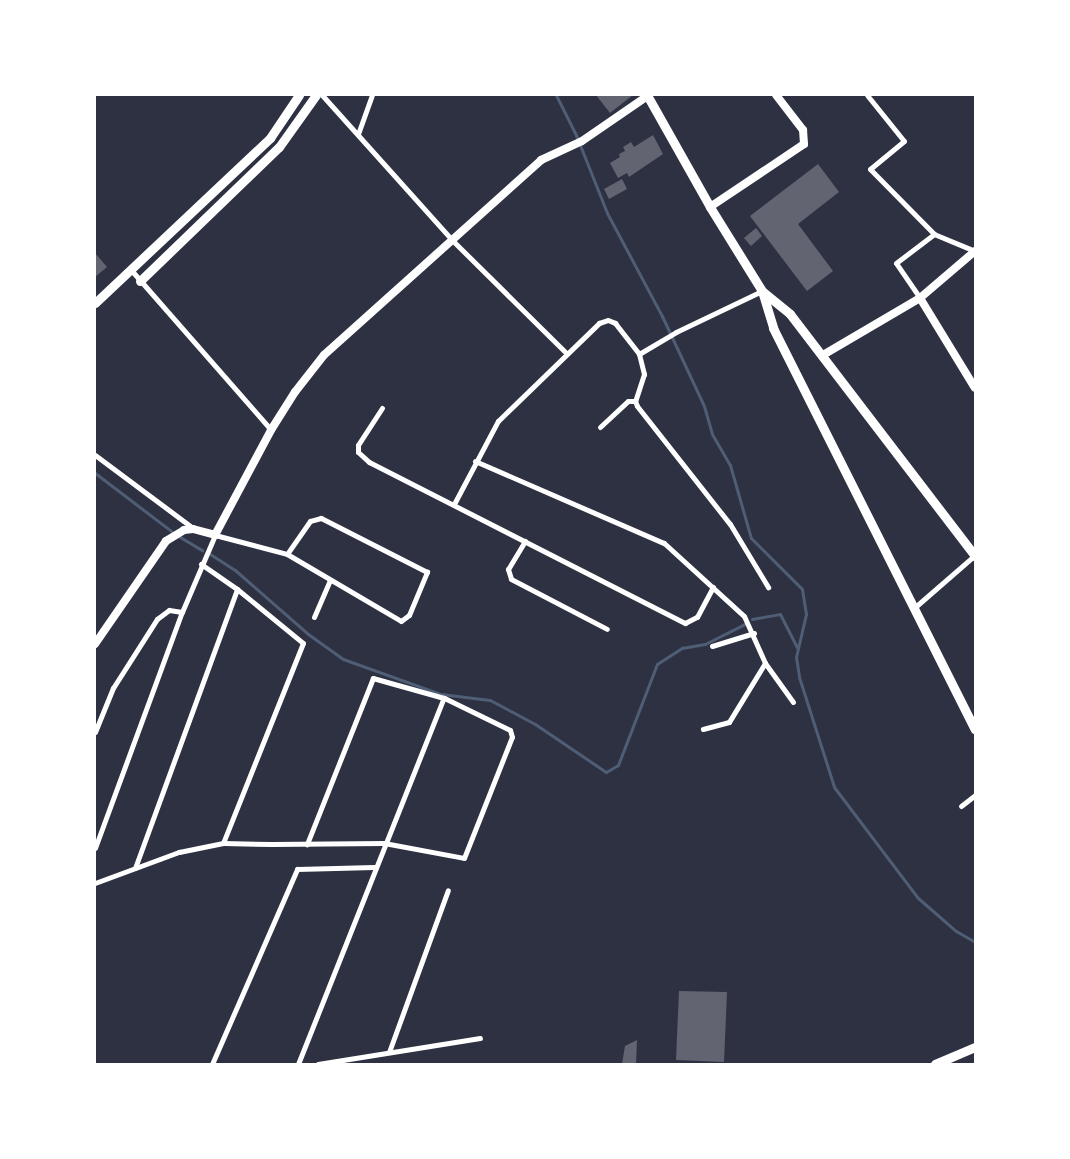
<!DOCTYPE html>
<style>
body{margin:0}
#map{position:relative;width:1070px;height:1159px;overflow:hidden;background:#2d3142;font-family:"Archivo Narrow",sans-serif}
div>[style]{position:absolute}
.stream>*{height:3px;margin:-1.5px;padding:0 1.5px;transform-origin:1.5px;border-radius:1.5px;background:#4f5d75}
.building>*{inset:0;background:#626471}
.minor>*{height:5px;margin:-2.5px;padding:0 2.5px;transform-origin:2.5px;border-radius:2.5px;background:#fff}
.tertiary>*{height:8px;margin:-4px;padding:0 4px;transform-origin:4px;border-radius:4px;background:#fff}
.secondary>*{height:9px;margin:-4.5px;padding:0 4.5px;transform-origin:4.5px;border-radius:4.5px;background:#fff}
span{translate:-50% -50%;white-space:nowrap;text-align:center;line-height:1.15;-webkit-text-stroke:4.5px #fff;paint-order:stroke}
.frame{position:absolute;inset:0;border:96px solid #fff;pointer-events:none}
</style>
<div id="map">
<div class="stream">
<div style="left:556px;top:95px;width:45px;rotate:63.4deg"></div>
<div style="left:576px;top:135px;width:84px;rotate:68.3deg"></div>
<div style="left:607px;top:213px;width:117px;rotate:61.9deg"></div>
<div style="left:662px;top:316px;width:99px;rotate:65deg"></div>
<div style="left:704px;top:406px;width:29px;rotate:74deg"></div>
<div style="left:712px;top:434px;width:36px;rotate:60deg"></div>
<div style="left:730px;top:465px;width:76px;rotate:74deg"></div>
<div style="left:751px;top:538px;width:72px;rotate:45deg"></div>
<div style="left:802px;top:589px;width:25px;rotate:81deg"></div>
<div style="left:806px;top:614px;width:44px;rotate:103.1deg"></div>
<div style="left:796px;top:657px;width:20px;rotate:81deg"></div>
<div style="left:799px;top:677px;width:115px;rotate:72.3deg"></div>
<div style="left:834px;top:787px;width:139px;rotate:52.9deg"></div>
<div style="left:918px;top:898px;width:50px;rotate:41deg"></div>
<div style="left:956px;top:931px;width:22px;rotate:30deg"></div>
<div style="left:95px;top:473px;width:96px;rotate:37.3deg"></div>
<div style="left:180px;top:537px;width:26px;rotate:31deg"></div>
<div style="left:210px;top:554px;width:30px;rotate:33deg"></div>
<div style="left:235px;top:570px;width:97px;rotate:41.2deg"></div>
<div style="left:308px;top:634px;width:43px;rotate:35.5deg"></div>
<div style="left:343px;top:659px;width:104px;rotate:19.7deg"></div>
<div style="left:441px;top:694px;width:49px;rotate:7deg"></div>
<div style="left:490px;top:700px;width:51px;rotate:28.1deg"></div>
<div style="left:535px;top:724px;width:86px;rotate:34.1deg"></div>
<div style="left:606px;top:772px;width:14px;rotate:-30deg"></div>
<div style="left:618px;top:765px;width:108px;rotate:-68.9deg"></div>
<div style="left:657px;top:664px;width:30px;rotate:-33deg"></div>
<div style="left:682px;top:648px;width:23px;rotate:-10deg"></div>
<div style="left:705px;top:644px;width:47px;rotate:-26.6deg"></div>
<div style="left:752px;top:619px;width:28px;rotate:-10deg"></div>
<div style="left:780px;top:614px;width:37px;rotate:63deg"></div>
</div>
<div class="building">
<div style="clip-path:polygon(596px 95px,633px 95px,610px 113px)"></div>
<div style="clip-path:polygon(653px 135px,663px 154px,629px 177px,627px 173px,618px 178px,610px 163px,620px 157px,619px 154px,625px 151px,623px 147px,631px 142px,634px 147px)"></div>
<div style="clip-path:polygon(818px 164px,839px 192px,798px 224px,833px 271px,807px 291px,750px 216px)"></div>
<div style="clip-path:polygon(622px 179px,627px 189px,609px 199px,604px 189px)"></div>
<div style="clip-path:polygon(756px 228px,762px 236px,751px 246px,744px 238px)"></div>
<div style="clip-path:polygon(95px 253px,107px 267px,95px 277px)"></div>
<div style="clip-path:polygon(679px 991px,727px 992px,724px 1062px,676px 1060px)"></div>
<div style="clip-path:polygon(637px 1040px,636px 1064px,622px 1064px,625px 1046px)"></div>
</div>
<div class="minor">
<div style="left:322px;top:95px;width:193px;rotate:48.1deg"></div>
<div style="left:451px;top:239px;width:161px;rotate:44.7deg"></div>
<div style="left:867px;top:95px;width:59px;rotate:51.2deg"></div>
<div style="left:904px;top:141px;width:44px;rotate:140.5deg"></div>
<div style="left:870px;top:169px;width:91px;rotate:45.4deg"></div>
<div style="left:934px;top:234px;width:44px;rotate:22.5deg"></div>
<div style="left:358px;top:134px;width:41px;rotate:-70.3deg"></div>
<div style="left:132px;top:271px;width:211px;rotate:48.8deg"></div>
<div style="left:920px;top:298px;width:42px;rotate:-124.4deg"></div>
<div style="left:896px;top:263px;width:48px;rotate:-37.3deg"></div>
<div style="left:639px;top:354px;width:21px;rotate:76deg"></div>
<div style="left:644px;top:374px;width:28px;rotate:108deg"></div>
<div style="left:635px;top:401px;width:5px;rotate:68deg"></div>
<div style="left:637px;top:406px;width:150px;rotate:51.8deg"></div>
<div style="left:730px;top:524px;width:74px;rotate:58.9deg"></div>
<div style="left:382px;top:408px;width:44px;rotate:123deg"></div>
<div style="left:358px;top:445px;width:7px;rotate:90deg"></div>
<div style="left:358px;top:452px;width:15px;rotate:42deg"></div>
<div style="left:369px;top:462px;width:355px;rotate:27deg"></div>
<div style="left:685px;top:623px;width:13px;rotate:-27deg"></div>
<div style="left:697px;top:617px;width:34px;rotate:-62deg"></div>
<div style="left:600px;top:427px;width:38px;rotate:-43deg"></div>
<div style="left:628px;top:401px;width:7px"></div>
<div style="left:95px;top:455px;width:122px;rotate:36.7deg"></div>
<div style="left:475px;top:461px;width:206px;rotate:23.5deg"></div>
<div style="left:664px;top:543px;width:108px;rotate:42.4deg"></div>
<div style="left:744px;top:616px;width:51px;rotate:65.9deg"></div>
<div style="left:765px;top:663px;width:69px;rotate:121.4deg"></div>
<div style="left:729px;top:722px;width:27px;rotate:165deg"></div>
<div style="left:454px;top:504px;width:94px;rotate:-62.1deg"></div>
<div style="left:498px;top:421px;width:141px;rotate:-44.1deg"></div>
<div style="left:599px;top:323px;width:9px;rotate:-18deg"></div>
<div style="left:608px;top:320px;width:8px;rotate:23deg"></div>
<div style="left:615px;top:323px;width:39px;rotate:52deg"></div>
<div style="left:639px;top:354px;width:43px;rotate:-30.7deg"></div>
<div style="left:676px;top:332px;width:95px;rotate:-25.5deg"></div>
<div style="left:525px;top:541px;width:33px;rotate:121deg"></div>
<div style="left:508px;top:569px;width:10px;rotate:73deg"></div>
<div style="left:511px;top:579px;width:108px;rotate:27.5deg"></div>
<div style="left:201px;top:564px;width:44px;rotate:34.8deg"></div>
<div style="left:237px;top:589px;width:85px;rotate:39.3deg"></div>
<div style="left:303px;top:643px;width:215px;rotate:111.8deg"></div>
<div style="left:914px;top:608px;width:81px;rotate:-41deg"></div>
<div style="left:314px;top:617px;width:40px;rotate:-66.6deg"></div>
<div style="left:712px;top:646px;width:44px;rotate:-17.2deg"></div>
<div style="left:765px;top:663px;width:48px;rotate:54.3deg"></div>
<div style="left:95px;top:732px;width:48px;rotate:-67.8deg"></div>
<div style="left:113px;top:688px;width:82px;rotate:-57.5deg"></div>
<div style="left:157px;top:619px;width:15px;rotate:-37deg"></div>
<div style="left:169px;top:610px;width:13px;rotate:9deg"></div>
<div style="left:961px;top:806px;width:18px;rotate:-38deg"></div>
<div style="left:95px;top:848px;width:252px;rotate:-69.8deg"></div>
<div style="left:182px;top:612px;width:84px;rotate:-66.8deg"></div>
<div style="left:215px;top:535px;width:74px;rotate:14.8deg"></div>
<div style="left:287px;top:554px;width:132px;rotate:30.4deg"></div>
<div style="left:401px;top:621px;width:10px;rotate:-37deg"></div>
<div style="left:409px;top:615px;width:47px;rotate:-67.3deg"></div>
<div style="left:427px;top:572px;width:119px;rotate:-153deg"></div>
<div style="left:321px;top:518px;width:11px;rotate:165deg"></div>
<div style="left:310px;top:521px;width:40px;rotate:124.9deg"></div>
<div style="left:135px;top:868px;width:297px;rotate:-69.9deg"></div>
<div style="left:95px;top:883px;width:90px;rotate:-20.3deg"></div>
<div style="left:179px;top:852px;width:45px;rotate:-11.6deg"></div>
<div style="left:223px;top:843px;width:49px;rotate:1.2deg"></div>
<div style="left:272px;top:844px;width:112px;rotate:-0.5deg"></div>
<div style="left:384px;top:843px;width:81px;rotate:10.6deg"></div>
<div style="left:464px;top:858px;width:130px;rotate:-68.4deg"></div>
<div style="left:512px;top:737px;width:7px;rotate:-106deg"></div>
<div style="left:510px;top:730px;width:73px;rotate:-154.1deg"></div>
<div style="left:444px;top:698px;width:74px;rotate:-164.3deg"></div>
<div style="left:373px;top:678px;width:179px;rotate:111.7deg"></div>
<div style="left:389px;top:1052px;width:172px;rotate:-70deg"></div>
<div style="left:212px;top:1064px;width:213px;rotate:-66.4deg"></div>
<div style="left:297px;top:869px;width:77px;rotate:-1.5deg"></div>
<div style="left:298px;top:1064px;width:394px;rotate:-68.3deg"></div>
<div style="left:318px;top:1064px;width:164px;rotate:-9.1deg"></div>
</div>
<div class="tertiary">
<div style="left:710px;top:207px;width:113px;rotate:-33.8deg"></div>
<div style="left:804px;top:144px;width:14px;rotate:-94deg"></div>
<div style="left:803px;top:130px;width:44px;rotate:-127.6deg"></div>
<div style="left:920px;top:298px;width:105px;rotate:58.6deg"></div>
<div style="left:823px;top:355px;width:113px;rotate:-30.4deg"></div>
<div style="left:920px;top:298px;width:72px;rotate:-40.5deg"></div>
<div style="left:95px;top:644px;width:125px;rotate:-55.4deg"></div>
<div style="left:166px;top:541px;width:21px;rotate:-31deg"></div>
<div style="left:184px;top:530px;width:9px;rotate:-6deg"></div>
<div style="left:193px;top:529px;width:23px;rotate:15deg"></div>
<div style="left:215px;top:535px;width:119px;rotate:-61.9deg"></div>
<div style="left:271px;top:430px;width:45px;rotate:-57.7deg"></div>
<div style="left:295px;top:392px;width:47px;rotate:-51.9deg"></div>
<div style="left:324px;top:355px;width:292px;rotate:-41.9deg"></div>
<div style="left:541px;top:160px;width:45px;rotate:-24.9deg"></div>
<div style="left:582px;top:141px;width:81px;rotate:-34.5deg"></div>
</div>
<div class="secondary">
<div style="left:647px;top:95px;width:129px;rotate:60.6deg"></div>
<div style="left:710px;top:207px;width:99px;rotate:58.2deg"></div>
<div style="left:762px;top:291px;width:39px;rotate:73deg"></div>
<div style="left:773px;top:328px;width:449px;rotate:63.3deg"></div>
<div style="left:140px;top:281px;width:193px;rotate:-44deg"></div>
<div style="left:279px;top:147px;width:64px;rotate:-54.6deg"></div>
<div style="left:762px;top:291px;width:36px;rotate:39deg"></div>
<div style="left:790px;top:314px;width:305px;rotate:52.6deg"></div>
<div style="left:95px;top:303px;width:241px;rotate:-43.3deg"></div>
<div style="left:270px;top:138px;width:52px;rotate:-56deg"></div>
<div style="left:935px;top:1064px;width:43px;rotate:-23deg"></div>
</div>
<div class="frame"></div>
</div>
